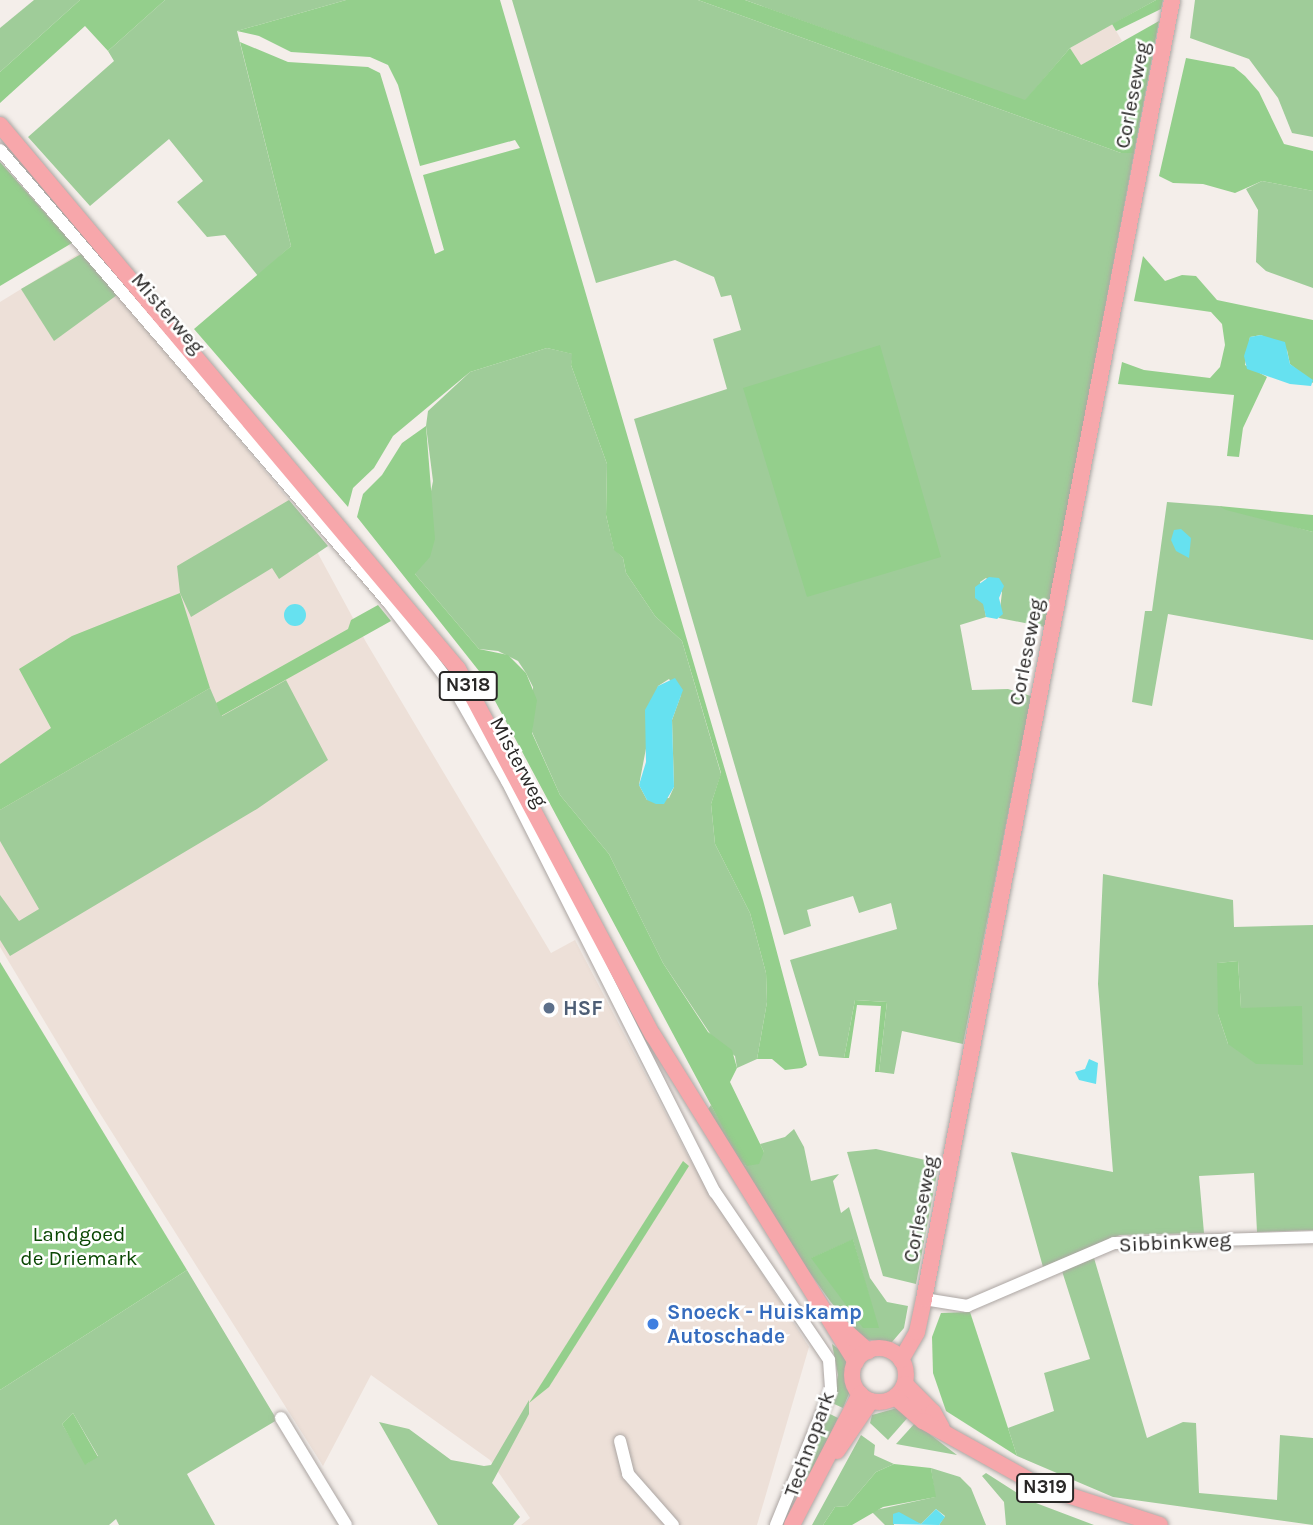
<!DOCTYPE html>
<style>
body{margin:0}
#map{position:relative;width:1313px;height:1525px;overflow:hidden;background:#f4eeea;font-family:Karla,sans-serif}
div>[style]{position:absolute}
.built>*{inset:0;background:#ede0d8}
.green>*{inset:0;background:#9fcc99}
.forest>*{inset:0;background:#94cf8c}
.water>*{inset:0;background:#66e1f0}
.round{border-radius:50%}
.roads{filter:drop-shadow(0 0 2px #aca6a3) drop-shadow(0 0 2px #aca6a3)}
.minor>*{height:12px;margin:-6px;padding:0 6px;transform-origin:6px;border-radius:6px;background:#fff}
.major>*{height:16px;margin:-8px;padding:0 8px;transform-origin:8px;border-radius:8px;background:#f7a7ab}
.major>.ring{margin:-8px;padding:0;box-sizing:content-box;background:none;border:16px solid #f7a7ab;border-radius:50%}
.dots>*{width:19px;height:19px;translate:-50% -50%;box-sizing:border-box;border:4px solid #fff;border-radius:50%}
span{translate:-50% -50%;white-space:nowrap;text-align:center;line-height:1.15;-webkit-text-stroke:5px #fff;paint-order:stroke}
.shield-label span{padding:2px 5px;background:#fff;border:2px solid;border-radius:5px;-webkit-text-stroke-width:0}
.shield-label{font-size:19px;color:#292726;font-weight:700}
.street-label{font-size:21px;color:#292726}
.service-label{font-size:21px;color:#4e5e75;font-weight:700}
.left{translate:0 -50%;text-align:left}
.park-label{font-size:21px;color:#0a4703}
.shop-label{font-size:21px;color:#366cbe;font-weight:700}
</style>
<div id="map">
<div class="built">
<div style="clip-path:polygon(1112px 24px,1122px 41px,1080px 66px,1070px 48px)"></div>
<div style="clip-path:polygon(83px 251px,289px 500px,366px 642px,551px 953px,575px 940px,689px 1158px,809px 1347px,757px 1525px,521px 1525px,530px 1518px,490px 1460px,371px 1375px,323px 1466px,94px 1104px,0 947px,0 302px)"></div>
</div>
<div class="green">
<div style="clip-path:polygon(34px 0,80px 0,0 72px,0 28px)"></div>
<div style="clip-path:polygon(165px 0,346px 0,237px 31px,291px 246px,258px 276px,225px 235px,207px 237px,177px 202px,203px 181px,169px 139px,90px 206px,28px 137px,114px 61px,108px 51px)"></div>
<div style="clip-path:polygon(512px 0,698px 0,1121px 153px,1134px 153px,1045px 627px,999px 618px,1002px 592px,986px 578px,980px 582px,986px 617px,960px 625px,972px 690px,1008px 689px,1031px 696px,963px 1044px,902px 1031px,894px 1074px,879px 1072px,887px 1002px,855px 1000px,844px 1058px,819px 1056px,790px 960px,897px 929px,891px 903px,859px 913px,853px 896px,807px 910px,811px 926px,784px 935px,634px 419px,727px 389px,713px 339px,741px 330px,731px 295px,721px 297px,714px 277px,675px 260px,596px 283px)"></div>
<div style="clip-path:polygon(745px 0,1156px 0,1070px 48px,1025px 101px)"></div>
<div style="clip-path:polygon(1195px 0,1313px 0,1313px 137px,1292px 133px,1278px 98px,1249px 59px,1190px 38px)"></div>
<div style="clip-path:polygon(1262px 181px,1313px 191px,1313px 288px,1266px 271px,1256px 262px,1258px 210px,1246px 189px)"></div>
<div style="clip-path:polygon(81px 254px,117px 295px,54px 341px,21px 289px)"></div>
<div style="clip-path:polygon(evenodd,547px 348px,573px 354px,571px 365px,607px 464px,606px 515px,614px 549px,623px 558px,626px 573px,655px 616px,682px 641px,721px 774px,711px 804px,715px 844px,750px 913px,766px 973px,767px 1002px,757px 1059px,737px 1068px,735px 1056px,715px 1041px,663px 963px,609px 854px,560px 795px,532px 732px,533px 687px,526px 673px,518px 661px,498px 651px,479px 649px,415px 574px,433px 481px,426px 426px,428px 411px,470px 372px,547px 348px,669px 679px,681px 695px,672px 720px,674px 787px,669px 798px,647px 800px,639px 785px,658px 686px,669px 679px)"></div>
<div style="clip-path:polygon(289px 500px,328px 546px,279px 579px,272px 568px,191px 617px,180px 593px,177px 566px)"></div>
<div style="clip-path:polygon(1167px 502px,1219px 506px,1313px 532px,1313px 640px,1168px 614px,1152px 706px,1132px 702px,1145px 611px,1152px 611px)"></div>
<div style="clip-path:polygon(286px 680px,328px 760px,257px 809px,10px 956px,0 940px,0 895px,19px 921px,39px 909px,0 841px,0 810px,210px 688px,222px 716px)"></div>
<div style="clip-path:polygon(evenodd,1103px 874px,1233px 900px,1234px 927px,1313px 925px,1313px 1230px,1257px 1232px,1254px 1173px,1199px 1176px,1204px 1233px,1120px 1235px,1043px 1267px,1011px 1152px,1113px 1172px,1098px 984px,1103px 874px,1238px 961px,1241px 1008px,1228px 1044px,1218px 1014px,1218px 963px,1238px 961px)"></div>
<div style="clip-path:polygon(evenodd,711px 1105px,746px 1166px,764px 1152px,760px 1144px,785px 1137px,794px 1129px,804px 1147px,811px 1181px,839px 1174px,833px 1181px,841px 1213px,849px 1207px,870px 1278px,887px 1302px,908px 1306px,904px 1328px,892px 1342px,861px 1339px,830px 1301px,775px 1224px,706px 1112px,711px 1105px,852px 1240px,853px 1240px,878px 1328px,812px 1258px,852px 1240px)"></div>
<div style="clip-path:polygon(876px 1149px,939px 1163px,916px 1284px,883px 1276px,847px 1152px)"></div>
<div style="clip-path:polygon(1094px 1258px,1147px 1438px,1183px 1422px,1196px 1423px,1199px 1493px,1277px 1500px,1280px 1435px,1313px 1438px,1313px 1525px,1113px 1497px,1017px 1456px,1008px 1428px,1054px 1411px,1044px 1373px,1090px 1359px,1062px 1271px)"></div>
<div style="clip-path:polygon(evenodd,187px 1270px,277px 1420px,187px 1474px,215px 1525px,119px 1525px,116px 1519px,109px 1525px,0 1525px,0 1390px,187px 1270px,73px 1413px,98px 1456px,86px 1464px,62px 1424px,73px 1413px)"></div>
<div style="clip-path:polygon(832px 1344px,846px 1355px,849px 1365px,851px 1389px,843px 1408px,832px 1403px,838px 1375px)"></div>
<div style="clip-path:polygon(529px 1400px,529px 1414px,492px 1483px,520px 1517px,513px 1525px,438px 1525px,379px 1422px,409px 1429px,451px 1460px,484px 1466px,491px 1465px)"></div>
<div style="clip-path:polygon(897px 1408px,910px 1415px,888px 1440px,870px 1423px,872px 1415px)"></div>
<div style="clip-path:polygon(828px 1413px,838px 1418px,797px 1503px,808px 1457px)"></div>
<div style="clip-path:polygon(915px 1423px,957px 1455px,896px 1444px)"></div>
<div style="clip-path:polygon(861px 1435px,875px 1445px,874px 1455px,894px 1464px,876px 1472px,847px 1506px,835px 1507px,823px 1525px,812px 1525px)"></div>
<div style="clip-path:polygon(931px 1468px,960px 1477px,971px 1488px,986px 1525px,939px 1525px,945px 1516px,936px 1509px,921px 1524px,893px 1514px,894px 1525px,885px 1525px,871px 1511px,935px 1497px)"></div>
<div style="clip-path:polygon(986px 1473px,1028px 1500px,1094px 1525px,1006px 1525px,1004px 1502px,982px 1476px)"></div>
</div>
<div class="forest">
<div style="clip-path:polygon(80px 0,165px 0,108px 51px,85px 26px,0 103px,0 72px)"></div>
<div style="clip-path:polygon(346px 0,500px 0,763px 900px,807px 1065px,802px 1068px,785px 1070px,772px 1059px,757px 1059px,767px 1002px,766px 973px,750px 913px,715px 844px,711px 804px,721px 773px,682px 641px,655px 616px,626px 573px,623px 558px,614px 550px,606px 515px,607px 464px,571px 365px,572px 354px,547px 348px,470px 372px,393px 436px,374px 468px,353px 488px,348px 507px,194px 329px,291px 246px,240px 42px,288px 62px,368px 67px,380px 73px,435px 254px,444px 250px,423px 175px,520px 148px,515px 140px,420px 166px,398px 85px,388px 65px,370px 57px,291px 52px,259px 36px,237px 31px)"></div>
<div style="clip-path:polygon(698px 0,745px 0,1025px 100px,1070px 48px,1081px 65px,1159px 21px,1134px 153px,1121px 153px)"></div>
<div style="clip-path:polygon(1156px 0,1163px 0,1161px 9px,1116px 31px,1112px 24px)"></div>
<div style="clip-path:polygon(1186px 58px,1234px 67px,1245px 76px,1259px 92px,1284px 144px,1313px 151px,1313px 191px,1262px 181px,1235px 193px,1203px 184px,1173px 183px,1159px 176px)"></div>
<div style="clip-path:polygon(0 162px,72px 243px,0 286px)"></div>
<div style="clip-path:polygon(1143px 256px,1165px 281px,1182px 275px,1196px 276px,1217px 300px,1313px 320px,1313px 445px,1313px 383px,1290px 364px,1287px 350px,1261px 335px,1250px 337px,1245px 365px,1267px 377px,1243px 428px,1239px 457px,1227px 456px,1234px 395px,1118px 384px,1122px 362px,1144px 370px,1210px 378px,1220px 367px,1225px 345px,1222px 324px,1211px 312px,1134px 301px)"></div>
<div style="clip-path:polygon(880px 345px,941px 557px,807px 597px,743px 388px)"></div>
<div style="clip-path:polygon(426px 426px,435px 539px,430px 557px,415px 574px,479px 649px,508px 655px,526px 673px,537px 700px,532px 733px,560px 795px,609px 854px,663px 963px,708px 1032px,732px 1050px,737px 1068px,730px 1082px,764px 1152px,759px 1164px,746px 1166px,735px 1150px,479px 671px,357px 517px,363px 494px,382px 475px,402px 443px)"></div>
<div style="clip-path:polygon(1219px 506px,1313px 515px,1313px 532px,1226px 510px)"></div>
<div style="clip-path:polygon(180px 593px,210px 688px,0 810px,0 764px,51px 728px,19px 669px,72px 636px)"></div>
<div style="clip-path:polygon(378px 605px,391px 621px,221px 716px,216px 703px,348px 629px,351px 620px)"></div>
<div style="clip-path:polygon(1238px 961px,1241px 1008px,1302px 1006px,1303px 1065px,1256px 1064px,1228px 1044px,1218px 1014px,1217px 963px)"></div>
<div style="clip-path:polygon(0 962px,187px 1270px,0 1390px)"></div>
<div style="clip-path:polygon(855px 1000px,887px 1002px,879px 1072px,875px 1072px,881px 1006px,857px 1005px,849px 1058px,844px 1058px)"></div>
<div style="clip-path:polygon(683px 1161px,689px 1166px,549px 1387px,529px 1403px)"></div>
<div style="clip-path:polygon(853px 1239px,879px 1328px,863px 1328px,811px 1258px)"></div>
<div style="clip-path:polygon(970px 1312px,1008px 1428px,1017px 1456px,946px 1411px,933px 1373px,932px 1337px,941px 1313px)"></div>
<div style="clip-path:polygon(73px 1413px,98px 1457px,85px 1465px,62px 1424px)"></div>
<div style="clip-path:polygon(894px 1464px,931px 1468px,936px 1497px,883px 1507px,852px 1525px,823px 1525px,835px 1507px,847px 1506px,876px 1472px)"></div>
</div>
<div class="water">
<div style="clip-path:polygon(1261px 335px,1285px 342px,1290px 364px,1313px 380px,1311px 386px,1290px 384px,1247px 369px,1244px 356px,1250px 337px)"></div>
<div style="clip-path:polygon(1181px 529px,1191px 538px,1189px 558px,1176px 551px,1171px 540px,1174px 530px)"></div>
<div style="clip-path:polygon(989px 577px,999px 578px,1004px 586px,999px 598px,1003px 614px,997px 619px,986px 617px,983px 604px,975px 598px,975px 587px)"></div>
<div class="round" style="left:284px;top:604px;width:22px;height:22px"></div>
<div style="clip-path:polygon(675px 678px,683px 690px,672px 720px,674px 787px,664px 804px,656px 804px,647px 800px,639px 785px,646px 762px,645px 710px,658px 686px)"></div>
<div style="clip-path:polygon(1089px 1059px,1098px 1063px,1096px 1084px,1079px 1080px,1075px 1072px,1085px 1069px)"></div>
<div style="clip-path:polygon(936px 1509px,945px 1517px,939px 1525px,893px 1524px,893px 1514px,899px 1512px,921px 1524px)"></div>
</div>
<div class="roads">
<div class="minor">
<div style="left:0;top:150px;width:597px;rotate:49.35deg"></div>
<div style="left:389px;top:603px;width:109px;rotate:52.8deg"></div>
<div style="left:455px;top:690px;width:105px;rotate:60.3deg"></div>
<div style="left:507px;top:781px;width:461px;rotate:63.2deg"></div>
<div style="left:715px;top:1192px;width:203px;rotate:55.8deg"></div>
<div style="left:829px;top:1360px;width:30px;rotate:86deg"></div>
<div style="left:831px;top:1390px;width:146px;rotate:112.2deg"></div>
<div style="left:924px;top:1299px;width:44px;rotate:9.2deg"></div>
<div style="left:967px;top:1306px;width:160px;rotate:-23.2deg"></div>
<div style="left:1114px;top:1243px;width:199px;rotate:-1.7deg"></div>
<div style="left:281px;top:1418px;width:125px;rotate:58.7deg"></div>
<div style="left:620px;top:1441px;width:34px;rotate:76deg"></div>
<div style="left:628px;top:1474px;width:68px;rotate:48.6deg"></div>
</div>
<div class="major">
<div style="left:0;top:125px;width:711px;rotate:49.91deg"></div>
<div style="left:458px;top:669px;width:415px;rotate:62deg"></div>
<div style="left:653px;top:1035px;width:385px;rotate:58.2deg"></div>
<div style="left:831px;top:1318px;width:50px;rotate:41.7deg"></div>
<div class="ring" style="left:852px;top:1348px;width:38px;height:38px"></div>
<div style="left:901px;top:1360px;width:32px;rotate:-60deg"></div>
<div style="left:917px;top:1332px;width:34px;rotate:-78deg"></div>
<div style="left:924px;top:1299px;width:1322px;rotate:-79.19deg"></div>
<div style="left:905px;top:1384px;width:40px;rotate:45deg"></div>
<div style="left:933px;top:1412px;width:18px;rotate:61deg"></div>
<div style="left:895px;top:1397px;width:37px;rotate:41deg"></div>
<div style="left:923px;top:1421px;width:134px;rotate:29.1deg"></div>
<div style="left:1040px;top:1486px;width:126px;rotate:18deg"></div>
<div style="left:837px;top:1451px;width:60px;rotate:-55.8deg"></div>
<div style="left:792px;top:1525px;width:148px;rotate:-62.6deg"></div>
</div>
</div>
<div class="dots">
<div style="left:549px;top:1008px;background:#5c6f8a"></div>
<div style="left:653px;top:1324px;background:#3f7fe0"></div>
</div>
<div class="shield-label">
<span style="left:468px;top:686px">N318</span>
<span style="left:1045px;top:1488px">N319</span>
</div>
<div class="street-label">
<span style="left:1132px;top:95px;rotate:-79deg">Corleseweg</span>
<span style="left:168px;top:313px;rotate:49deg">Misterweg</span>
<span style="left:1026px;top:652px;rotate:-79deg">Corleseweg</span>
<span style="left:519px;top:762px;rotate:62deg">Misterweg</span>
<span style="left:920px;top:1209px;rotate:-79deg">Corleseweg</span>
<span style="left:1175px;top:1242px;rotate:-3deg">Sibbinkweg</span>
<span style="left:809px;top:1444px;rotate:-70deg">Technopark</span>
</div>
<div class="service-label">
<span class="left" style="left:563px;top:1008px">HSF</span>
</div>
<div class="park-label">
<span style="left:79px;top:1246px">Landgoed<br>de Driemark</span>
</div>
<div class="shop-label">
<span class="left" style="left:667px;top:1324px">Snoeck - Huiskamp<br>Autoschade</span>
</div>
</div>
